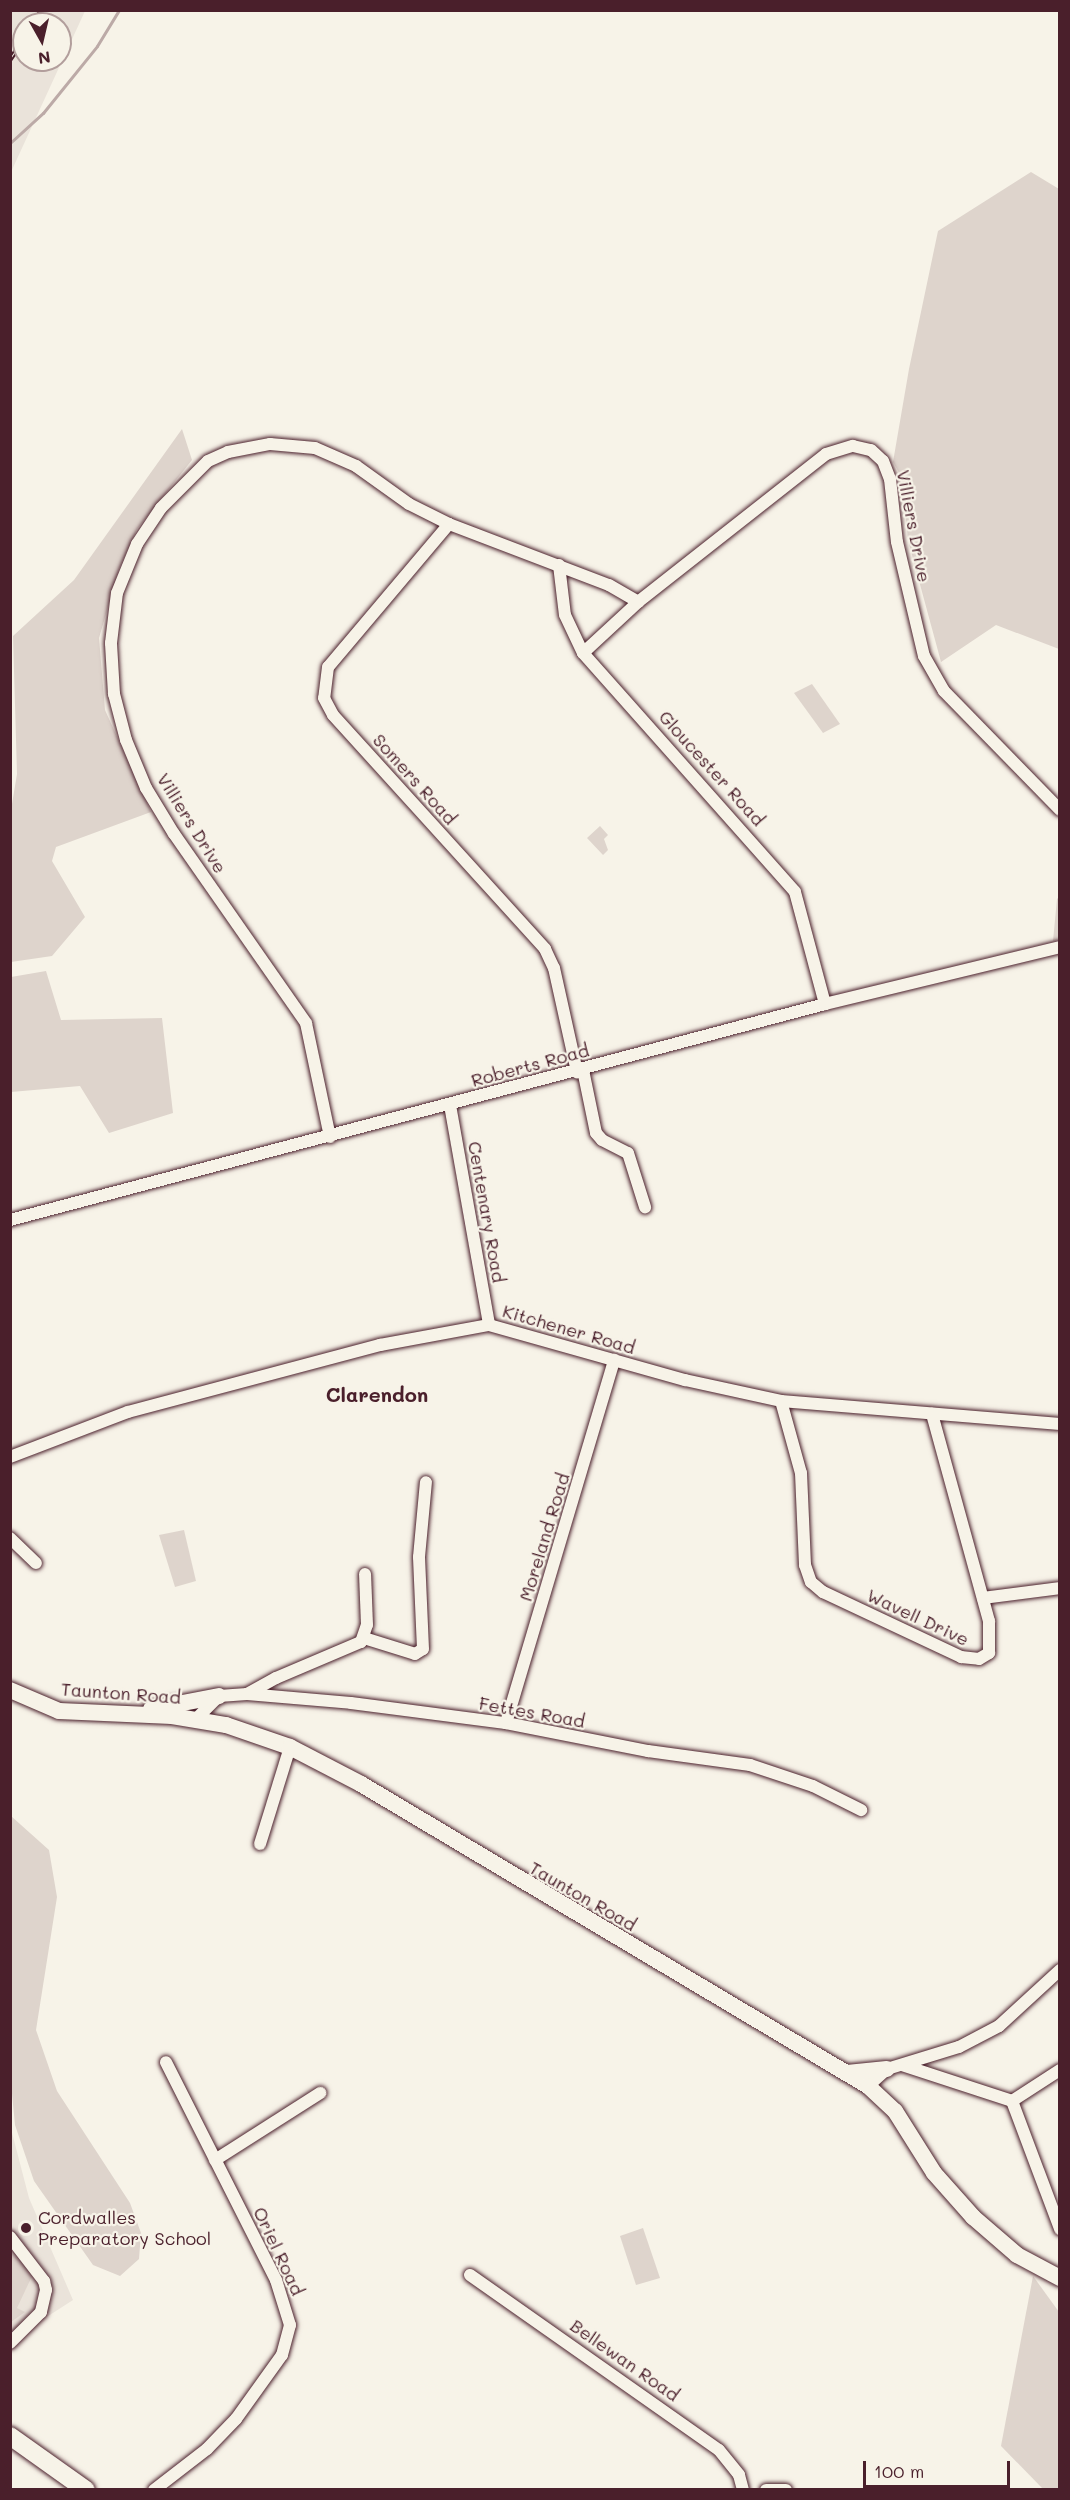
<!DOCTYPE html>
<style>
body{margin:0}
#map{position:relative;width:1070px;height:2500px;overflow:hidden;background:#f7f3e8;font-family:Mali,sans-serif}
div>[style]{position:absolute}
.built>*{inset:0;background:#eae3da}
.green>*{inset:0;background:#ded4cc}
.stream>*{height:3px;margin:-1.5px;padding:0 1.5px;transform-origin:1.5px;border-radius:1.5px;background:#bcaaa7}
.roads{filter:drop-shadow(0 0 2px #4a1f2b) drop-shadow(0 0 2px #4a1f2b)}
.street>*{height:12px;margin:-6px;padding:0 6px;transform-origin:6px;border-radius:6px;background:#f7f3e8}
.secondary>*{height:16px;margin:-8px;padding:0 8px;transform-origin:8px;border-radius:8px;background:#f7f3e8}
.primary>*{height:18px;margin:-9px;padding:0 9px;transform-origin:9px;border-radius:9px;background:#f7f3e8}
.rail>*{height:5px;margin-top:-2.5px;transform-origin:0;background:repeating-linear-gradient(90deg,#f7f3e8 0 9px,#4a1f2b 0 18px);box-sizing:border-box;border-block:2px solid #4a1f2b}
.dots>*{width:16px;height:16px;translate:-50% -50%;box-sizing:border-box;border:3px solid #f7f3e8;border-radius:50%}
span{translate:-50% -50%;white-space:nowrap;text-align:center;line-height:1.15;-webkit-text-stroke:4.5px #f7f3e8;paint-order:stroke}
.street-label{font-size:18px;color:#4a1f2b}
.poi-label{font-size:18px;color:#4a1f2b}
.left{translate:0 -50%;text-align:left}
.neighbourhood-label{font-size:20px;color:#4a1f2b;font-weight:700}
.frame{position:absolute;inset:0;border:12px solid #4a1f2b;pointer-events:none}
.north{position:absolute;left:12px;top:12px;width:60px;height:60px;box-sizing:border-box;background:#f7f3e8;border:2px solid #b29e9c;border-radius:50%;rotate:172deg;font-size:16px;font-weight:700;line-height:24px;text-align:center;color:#4a1f2b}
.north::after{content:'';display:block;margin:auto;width:21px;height:27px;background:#4a1f2b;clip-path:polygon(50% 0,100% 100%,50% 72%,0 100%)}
.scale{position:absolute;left:863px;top:2461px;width:147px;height:27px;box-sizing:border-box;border:3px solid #4a1f2b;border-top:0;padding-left:8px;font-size:18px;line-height:21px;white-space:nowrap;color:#4a1f2b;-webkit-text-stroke:4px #f7f3e8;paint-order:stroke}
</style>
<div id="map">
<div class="built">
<div style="clip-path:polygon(evenodd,11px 10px,85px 11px,11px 172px,10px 11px,11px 10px,24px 24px,60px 24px,60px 60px,24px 60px,24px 24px)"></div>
<div style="clip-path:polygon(10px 2125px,29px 2198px,73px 2300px,11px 2340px)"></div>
</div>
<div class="green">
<div style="clip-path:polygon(1031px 172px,1059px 189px,1059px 649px,996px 625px,941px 662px,908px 540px,902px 478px,893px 462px,909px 369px,938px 231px)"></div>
<div style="clip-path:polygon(182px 429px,192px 460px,137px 529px,119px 569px,99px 638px,105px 710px,151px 812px,56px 847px,52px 861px,85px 917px,52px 956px,11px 962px,10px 816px,17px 774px,13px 636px,74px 580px)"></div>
<div style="clip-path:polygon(812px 684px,840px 724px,823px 733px,794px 693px)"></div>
<div style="clip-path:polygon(600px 826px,608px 835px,604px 839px,608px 850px,603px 855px,587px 838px)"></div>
<div style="clip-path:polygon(1059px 897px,1059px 940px,1053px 941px,1057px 899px)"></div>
<div style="clip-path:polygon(46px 971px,61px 1020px,162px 1018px,173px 1113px,109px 1133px,80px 1086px,11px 1092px,11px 977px)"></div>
<div style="clip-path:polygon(184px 1530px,196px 1581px,175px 1587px,159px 1535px)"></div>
<div style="clip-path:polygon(11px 1816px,49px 1850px,57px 1897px,36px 2030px,57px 2091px,130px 2203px,141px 2233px,139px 2259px,120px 2276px,93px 2265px,34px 2181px,15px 2125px,10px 2073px)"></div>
<div style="clip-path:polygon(643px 2228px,660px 2278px,636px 2285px,620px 2236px)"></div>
<div style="clip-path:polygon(10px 2252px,33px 2274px,17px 2308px,25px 2312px,11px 2322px)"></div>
<div style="clip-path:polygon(1033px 2276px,1059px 2312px,1059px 2489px,1043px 2489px,1001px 2446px)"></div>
</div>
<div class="stream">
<div style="left:10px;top:143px;width:45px;rotate:-42.3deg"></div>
<div style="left:43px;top:113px;width:86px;rotate:-51.1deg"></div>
<div style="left:97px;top:46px;width:42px;rotate:-58.6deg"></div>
</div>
<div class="roads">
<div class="street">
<div style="left:449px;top:524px;width:187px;rotate:130.2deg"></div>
<div style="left:328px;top:667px;width:31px;rotate:97deg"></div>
<div style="left:324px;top:698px;width:19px;rotate:62deg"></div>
<div style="left:333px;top:715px;width:316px;rotate:47.8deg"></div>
<div style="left:545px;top:949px;width:21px;rotate:65deg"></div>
<div style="left:554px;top:968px;width:107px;rotate:77.5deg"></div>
<div style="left:559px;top:565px;width:50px;rotate:83.2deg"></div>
<div style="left:565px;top:615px;width:42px;rotate:64.7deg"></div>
<div style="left:583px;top:653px;width:319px;rotate:48.4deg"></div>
<div style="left:795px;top:892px;width:116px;rotate:75deg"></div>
<div style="left:583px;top:653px;width:75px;rotate:-42.8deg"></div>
<div style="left:638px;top:602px;width:239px;rotate:-38.2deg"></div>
<div style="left:826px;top:454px;width:28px;rotate:-17deg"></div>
<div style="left:853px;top:446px;width:18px;rotate:13deg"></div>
<div style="left:871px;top:450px;width:16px;rotate:43deg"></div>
<div style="left:883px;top:461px;width:19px;rotate:69deg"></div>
<div style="left:890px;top:479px;width:63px;rotate:83.7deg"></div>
<div style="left:897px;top:542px;width:117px;rotate:76.7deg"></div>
<div style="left:924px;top:656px;width:40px;rotate:60.3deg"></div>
<div style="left:944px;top:691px;width:166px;rotate:45.7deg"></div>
<div style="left:583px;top:1070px;width:64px;rotate:78.3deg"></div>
<div style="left:596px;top:1133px;width:9px;rotate:49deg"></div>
<div style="left:602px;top:1140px;width:29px;rotate:27deg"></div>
<div style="left:628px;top:1153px;width:57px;rotate:72.5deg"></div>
<div style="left:450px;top:1105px;width:223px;rotate:79.9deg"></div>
<div style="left:330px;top:1137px;width:116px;rotate:-101.9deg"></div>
<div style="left:306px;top:1023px;width:231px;rotate:-124.9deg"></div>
<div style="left:174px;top:834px;width:54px;rotate:-121.3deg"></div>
<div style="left:146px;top:788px;width:52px;rotate:-112.6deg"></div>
<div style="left:126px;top:740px;width:48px;rotate:-104.6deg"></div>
<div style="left:114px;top:694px;width:51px;rotate:-93.4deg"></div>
<div style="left:111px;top:643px;width:50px;rotate:-83.2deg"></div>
<div style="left:117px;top:593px;width:53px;rotate:-67.8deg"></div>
<div style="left:137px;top:544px;width:43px;rotate:-56.3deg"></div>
<div style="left:161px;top:508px;width:66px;rotate:-45deg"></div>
<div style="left:208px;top:461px;width:22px;rotate:-24deg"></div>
<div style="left:228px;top:452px;width:43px;rotate:-10.8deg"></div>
<div style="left:270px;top:444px;width:45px;rotate:5.1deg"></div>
<div style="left:315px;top:448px;width:45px;rotate:23.7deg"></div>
<div style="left:356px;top:466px;width:65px;rotate:35.6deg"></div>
<div style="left:409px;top:504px;width:45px;rotate:26.6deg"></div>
<div style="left:449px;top:524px;width:171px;rotate:20.9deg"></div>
<div style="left:609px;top:585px;width:34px;rotate:30deg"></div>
<div style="left:10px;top:1220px;width:843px;rotate:-14.84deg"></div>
<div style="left:825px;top:1004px;width:242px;rotate:-13.6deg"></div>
<div style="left:781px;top:1401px;width:75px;rotate:74.5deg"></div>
<div style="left:801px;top:1473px;width:92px;rotate:87.5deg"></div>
<div style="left:805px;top:1565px;width:18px;rotate:71deg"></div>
<div style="left:811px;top:1582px;width:16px;rotate:40deg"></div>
<div style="left:823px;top:1592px;width:153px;rotate:25.2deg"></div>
<div style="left:961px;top:1657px;width:18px;rotate:6deg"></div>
<div style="left:979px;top:1659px;width:12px;rotate:-31deg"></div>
<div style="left:989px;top:1653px;width:32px;rotate:-90deg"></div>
<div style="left:989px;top:1621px;width:215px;rotate:-105.4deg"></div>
<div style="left:10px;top:1457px;width:126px;rotate:-20.9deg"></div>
<div style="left:128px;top:1412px;width:261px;rotate:-14.9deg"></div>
<div style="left:380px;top:1345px;width:111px;rotate:-10.4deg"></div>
<div style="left:489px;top:1325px;width:204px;rotate:15.7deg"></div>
<div style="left:685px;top:1380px;width:98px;rotate:12.3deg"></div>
<div style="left:781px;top:1401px;width:280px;rotate:4.7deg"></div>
<div style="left:10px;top:1538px;width:36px;rotate:44deg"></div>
<div style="left:983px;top:1598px;width:78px;rotate:-7.4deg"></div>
<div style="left:364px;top:1638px;width:53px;rotate:17.4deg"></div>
<div style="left:415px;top:1654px;width:9px;rotate:-32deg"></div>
<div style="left:423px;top:1649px;width:92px;rotate:-92.5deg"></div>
<div style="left:419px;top:1557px;width:75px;rotate:-84.7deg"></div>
<div style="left:247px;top:1694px;width:33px;rotate:-29deg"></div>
<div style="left:276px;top:1678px;width:92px;rotate:-23deg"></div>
<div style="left:361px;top:1642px;width:18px;rotate:-71deg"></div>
<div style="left:367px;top:1625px;width:51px;rotate:-92.2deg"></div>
<div style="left:197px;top:1718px;width:31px;rotate:-45deg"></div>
<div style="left:219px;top:1696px;width:28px;rotate:-4deg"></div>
<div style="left:247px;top:1694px;width:104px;rotate:4.9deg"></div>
<div style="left:351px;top:1703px;width:156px;rotate:7.4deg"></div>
<div style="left:506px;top:1723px;width:145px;rotate:11.2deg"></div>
<div style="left:648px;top:1751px;width:103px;rotate:7.8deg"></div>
<div style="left:750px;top:1765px;width:66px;rotate:18.4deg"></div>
<div style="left:813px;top:1786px;width:54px;rotate:26.6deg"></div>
<div style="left:506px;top:1723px;width:379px;rotate:-73.4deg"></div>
<div style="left:260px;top:1844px;width:102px;rotate:-72.8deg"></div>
<div style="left:902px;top:2065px;width:116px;rotate:18.1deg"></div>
<div style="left:1012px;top:2101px;width:57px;rotate:-32.9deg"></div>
<div style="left:868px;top:2086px;width:25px;rotate:-42deg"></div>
<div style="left:887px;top:2069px;width:75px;rotate:-17deg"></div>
<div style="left:959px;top:2047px;width:45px;rotate:-27.7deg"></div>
<div style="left:999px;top:2026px;width:83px;rotate:-42.6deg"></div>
<div style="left:1012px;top:2101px;width:137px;rotate:69.4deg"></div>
<div style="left:215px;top:2160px;width:125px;rotate:-32.5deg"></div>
<div style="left:10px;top:2237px;width:56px;rotate:52.3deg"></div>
<div style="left:44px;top:2281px;width:9px;rotate:77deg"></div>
<div style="left:46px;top:2290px;width:23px;rotate:103deg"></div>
<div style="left:41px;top:2312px;width:44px;rotate:135deg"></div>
<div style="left:470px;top:2275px;width:304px;rotate:35.1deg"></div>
<div style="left:719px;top:2450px;width:32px;rotate:51deg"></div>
<div style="left:739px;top:2475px;width:16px;rotate:75deg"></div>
<div style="left:154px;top:2490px;width:67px;rotate:-37.7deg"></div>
<div style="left:207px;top:2449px;width:42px;rotate:-46deg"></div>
<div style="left:236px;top:2419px;width:79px;rotate:-54.3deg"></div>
<div style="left:282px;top:2355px;width:31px;rotate:-75deg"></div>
<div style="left:290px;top:2325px;width:47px;rotate:-107.3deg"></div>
<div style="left:276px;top:2280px;width:244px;rotate:-116.8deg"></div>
<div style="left:766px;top:2490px;width:20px"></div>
</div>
<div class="secondary">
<div style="left:10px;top:1690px;width:53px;rotate:23.2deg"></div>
<div style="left:59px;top:1711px;width:113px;rotate:2.5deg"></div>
<div style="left:172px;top:1716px;width:55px;rotate:9.5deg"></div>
<div style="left:226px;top:1725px;width:68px;rotate:19deg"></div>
<div style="left:290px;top:1747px;width:80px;rotate:27.5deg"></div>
<div style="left:361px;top:1784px;width:590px;rotate:30.78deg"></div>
<div style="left:868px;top:2086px;width:37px;rotate:43deg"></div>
<div style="left:895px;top:2111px;width:73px;rotate:57.8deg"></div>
<div style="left:934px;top:2173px;width:59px;rotate:48.4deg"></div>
<div style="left:973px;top:2217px;width:58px;rotate:40.8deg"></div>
<div style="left:1017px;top:2255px;width:49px;rotate:28.1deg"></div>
<div style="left:151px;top:1709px;width:69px;rotate:-10.8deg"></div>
<div style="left:847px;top:2073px;width:40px;rotate:-5.7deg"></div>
</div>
<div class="primary">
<div style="left:10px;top:2436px;width:93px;rotate:35.4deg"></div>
</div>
</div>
<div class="rail">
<div style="left:33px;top:24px;width:16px;rotate:-60deg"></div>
<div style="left:10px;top:59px;width:24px;rotate:-55deg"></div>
</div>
<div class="dots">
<div style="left:26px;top:2228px;background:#4a1f2b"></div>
</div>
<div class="street-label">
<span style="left:914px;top:526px;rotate:79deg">Villiers Drive</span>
<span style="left:712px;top:768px;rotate:48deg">Gloucester Road</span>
<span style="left:415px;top:779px;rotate:48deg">Somers Road</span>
<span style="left:192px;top:823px;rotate:58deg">Villiers Drive</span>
<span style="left:530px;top:1065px;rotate:-15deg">Roberts Road</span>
<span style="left:487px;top:1212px;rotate:80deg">Centenary Road</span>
<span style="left:569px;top:1329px;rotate:16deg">Kitchener Road</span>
<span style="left:544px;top:1537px;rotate:-73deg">Moreland Road</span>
<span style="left:918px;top:1617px;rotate:25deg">Wavell Drive</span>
<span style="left:121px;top:1693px;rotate:4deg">Taunton Road</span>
<span style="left:532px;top:1712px;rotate:10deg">Fettes Road</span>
<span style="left:583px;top:1896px;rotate:30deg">Taunton Road</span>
<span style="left:279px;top:2251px;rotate:65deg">Oriel Road</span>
<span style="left:625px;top:2360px;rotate:35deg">Bellewan Road</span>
</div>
<div class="poi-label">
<span class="left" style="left:38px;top:2228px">Cordwalles<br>Preparatory School</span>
</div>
<div class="neighbourhood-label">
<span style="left:377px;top:1394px">Clarendon</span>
</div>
<div class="frame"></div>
<div class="north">N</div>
<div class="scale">100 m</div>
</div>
